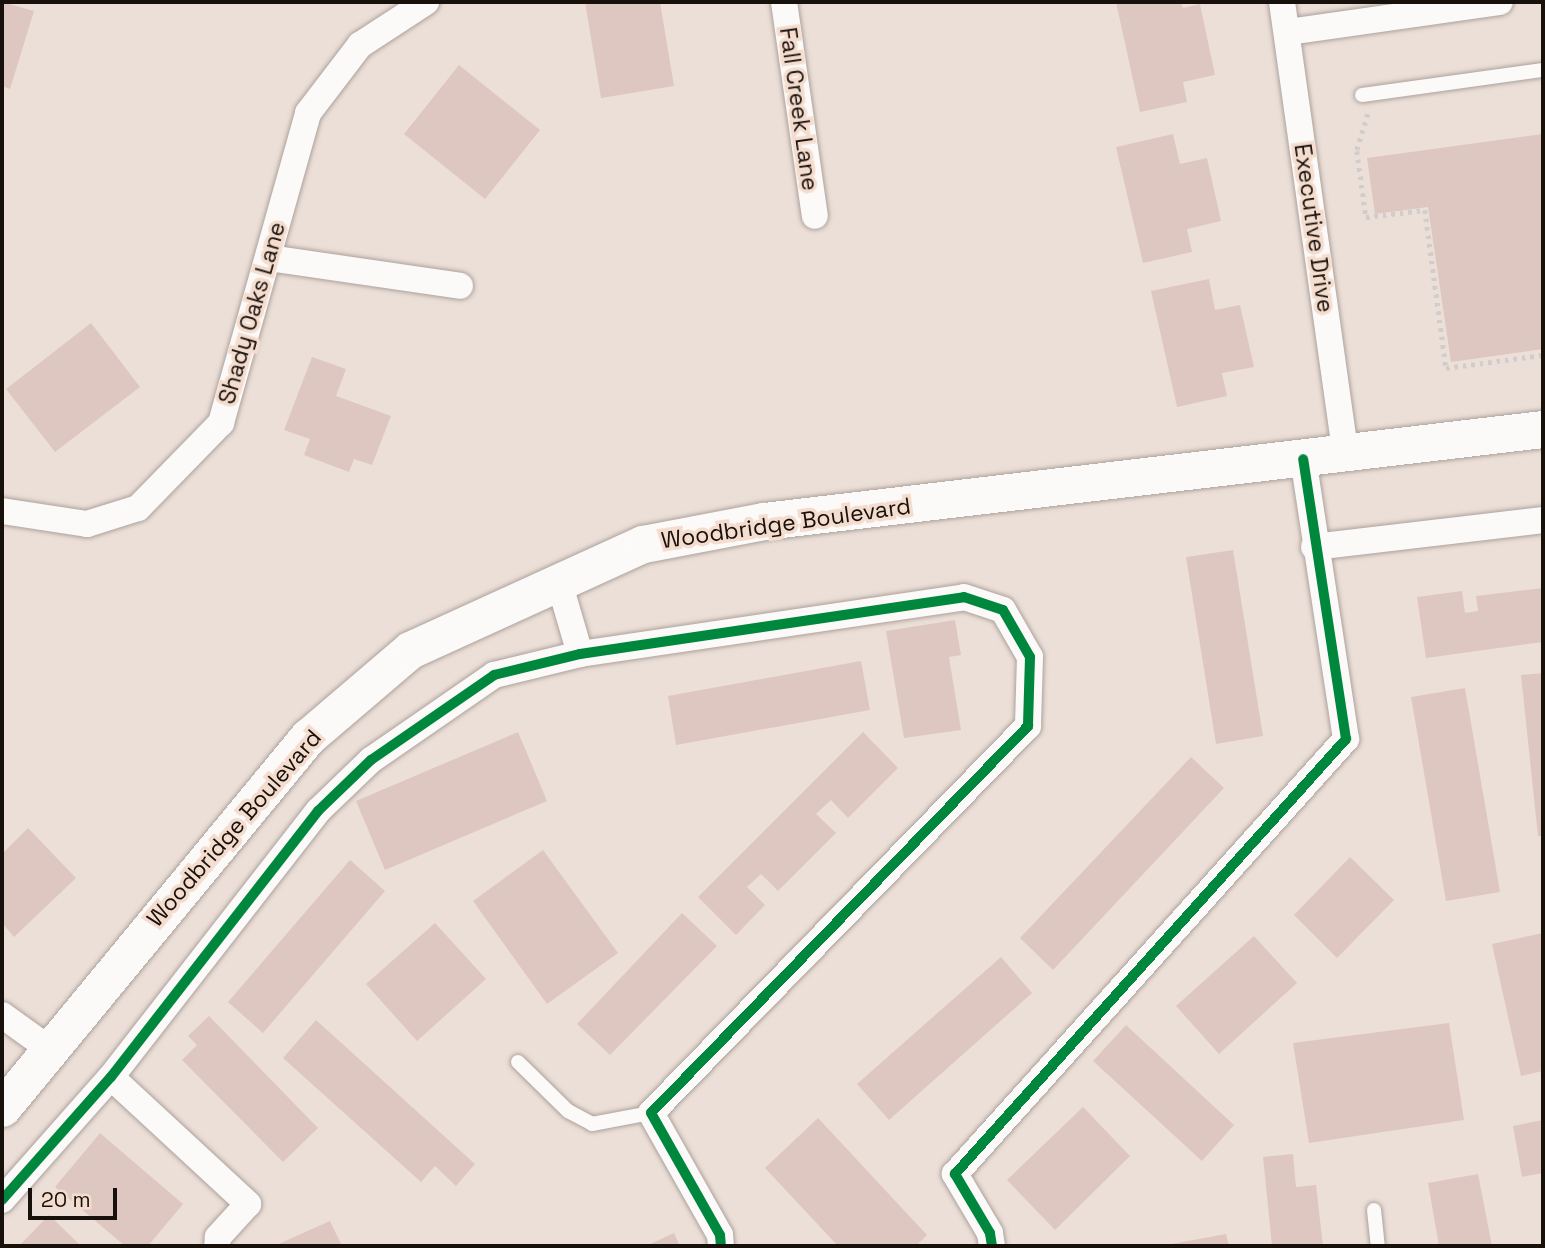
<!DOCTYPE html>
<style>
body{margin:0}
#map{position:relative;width:1545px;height:1248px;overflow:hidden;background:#ecdfd7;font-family:"Space Grotesk",sans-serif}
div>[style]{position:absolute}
.building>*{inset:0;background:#dec7c1}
.path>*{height:4.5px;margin-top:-2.25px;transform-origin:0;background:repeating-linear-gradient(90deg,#d1cdca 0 3.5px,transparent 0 8.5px)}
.roads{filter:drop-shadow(0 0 2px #aca29d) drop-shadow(0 0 2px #aca29d)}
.lane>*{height:14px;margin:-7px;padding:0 7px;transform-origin:7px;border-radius:7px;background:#fcfaf9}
.street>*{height:26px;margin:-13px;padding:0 13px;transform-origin:13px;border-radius:13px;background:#fcfaf9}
.secondary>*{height:37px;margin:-18.5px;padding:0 18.5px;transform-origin:18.5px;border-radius:18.5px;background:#fcfaf9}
.cycleway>*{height:10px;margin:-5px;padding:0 5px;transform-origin:5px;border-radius:5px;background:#00873e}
span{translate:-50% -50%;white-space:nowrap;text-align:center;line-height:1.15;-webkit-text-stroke:7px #f4ddcf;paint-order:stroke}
.street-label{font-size:23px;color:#18100b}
.frame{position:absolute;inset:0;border:4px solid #18100b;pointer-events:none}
.scale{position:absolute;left:28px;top:1188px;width:89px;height:32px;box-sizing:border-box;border:4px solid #18100b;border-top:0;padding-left:9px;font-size:21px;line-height:24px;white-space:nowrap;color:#18100b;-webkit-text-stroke:5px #f4ddcf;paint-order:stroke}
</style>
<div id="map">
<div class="building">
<div style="clip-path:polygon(2px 2px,34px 11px,10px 89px,2px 86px)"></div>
<div style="clip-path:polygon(585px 2px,660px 2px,674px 86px,601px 98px)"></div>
<div style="clip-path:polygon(1116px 2px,1181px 2px,1183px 8px,1200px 4px,1215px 75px,1183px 82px,1187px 102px,1140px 112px)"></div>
<div style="clip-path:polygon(459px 65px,540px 130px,485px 199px,404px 134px)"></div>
<div style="clip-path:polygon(1173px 134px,1180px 164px,1207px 158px,1221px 221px,1187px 229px,1192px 252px,1143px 263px,1116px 147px)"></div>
<div style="clip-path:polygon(1543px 134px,1543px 349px,1451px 362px,1428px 207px,1375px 214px,1367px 158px)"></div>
<div style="clip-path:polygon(1209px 279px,1215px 310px,1240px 305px,1254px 367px,1222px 373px,1227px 396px,1177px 407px,1151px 291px)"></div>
<div style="clip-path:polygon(91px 323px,140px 387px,55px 452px,6px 389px)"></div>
<div style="clip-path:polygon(312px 357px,346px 369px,336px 396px,391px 416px,372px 465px,354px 459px,349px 472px,304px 455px,310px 439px,284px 430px)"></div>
<div style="clip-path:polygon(1233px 550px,1263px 736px,1216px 744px,1186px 557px)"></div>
<div style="clip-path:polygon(1543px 588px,1543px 642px,1426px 658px,1417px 597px,1462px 591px,1465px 613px,1478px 611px,1476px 596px)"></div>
<div style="clip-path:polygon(955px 620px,961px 655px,949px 657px,961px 730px,904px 738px,886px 631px)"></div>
<div style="clip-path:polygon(861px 661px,870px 710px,676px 745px,668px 696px)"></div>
<div style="clip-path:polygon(1543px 673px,1543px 836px,1538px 836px,1521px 675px)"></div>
<div style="clip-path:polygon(1465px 688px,1500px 892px,1446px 901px,1411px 697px)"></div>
<div style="clip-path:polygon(518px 732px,547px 801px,385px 870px,356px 801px)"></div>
<div style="clip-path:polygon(863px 732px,898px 768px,848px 818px,831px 800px,816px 814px,836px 833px,778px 891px,761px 874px,747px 887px,765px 905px,736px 935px,698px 897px)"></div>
<div style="clip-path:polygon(1191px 757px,1224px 788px,1053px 970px,1020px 938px)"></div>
<div style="clip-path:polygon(28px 828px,76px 878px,14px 937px,2px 923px,2px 854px)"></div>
<div style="clip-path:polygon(543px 850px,618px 953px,547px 1004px,473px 901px)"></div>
<div style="clip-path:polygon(1350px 857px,1394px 900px,1337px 958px,1294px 915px)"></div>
<div style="clip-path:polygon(350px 860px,385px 891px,263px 1033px,228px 1002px)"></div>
<div style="clip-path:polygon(682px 913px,717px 946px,610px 1055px,577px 1024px)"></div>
<div style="clip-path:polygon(435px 923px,486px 979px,417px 1041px,366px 984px)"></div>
<div style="clip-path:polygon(1543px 933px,1543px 1071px,1521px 1076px,1492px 944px)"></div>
<div style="clip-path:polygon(1254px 936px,1297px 983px,1219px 1054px,1176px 1006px)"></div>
<div style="clip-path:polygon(1001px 957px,1032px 993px,889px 1120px,857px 1084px)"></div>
<div style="clip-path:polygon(209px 1016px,318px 1128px,283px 1162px,182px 1060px,197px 1045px,188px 1036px)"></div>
<div style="clip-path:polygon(316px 1020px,475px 1164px,456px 1186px,435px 1166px,421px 1182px,283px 1058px)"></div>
<div style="clip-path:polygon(1449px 1023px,1464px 1120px,1309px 1143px,1293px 1043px)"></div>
<div style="clip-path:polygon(1126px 1025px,1234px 1125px,1202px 1161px,1093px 1061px)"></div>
<div style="clip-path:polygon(1083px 1107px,1130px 1156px,1055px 1230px,1007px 1180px)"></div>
<div style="clip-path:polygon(818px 1118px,927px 1235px,916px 1246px,838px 1246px,765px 1168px)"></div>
<div style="clip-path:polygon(1543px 1120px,1543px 1173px,1522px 1177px,1513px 1126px)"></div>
<div style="clip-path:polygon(100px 1133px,183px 1204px,148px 1246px,125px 1246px,55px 1187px)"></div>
<div style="clip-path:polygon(1293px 1154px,1296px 1187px,1316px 1185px,1323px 1246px,1272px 1246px,1263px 1157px)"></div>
<div style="clip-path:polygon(1478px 1174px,1492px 1246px,1439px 1246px,1428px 1183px)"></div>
<div style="clip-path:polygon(49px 1215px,81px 1246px,19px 1246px)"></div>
<div style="clip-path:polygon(330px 1221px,342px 1246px,274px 1246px)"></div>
<div style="clip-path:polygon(674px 1233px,680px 1246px,646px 1246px)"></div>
<div style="clip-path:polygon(1226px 1234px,1229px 1246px,1166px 1246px,1166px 1245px)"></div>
</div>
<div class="path">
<div style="left:1368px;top:114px;width:39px;rotate:107deg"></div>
<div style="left:1357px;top:151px;width:67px;rotate:82.2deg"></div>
<div style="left:1366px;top:217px;width:59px;rotate:-6.8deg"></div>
<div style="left:1425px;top:210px;width:159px;rotate:82.4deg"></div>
<div style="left:1446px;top:368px;width:98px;rotate:-7.6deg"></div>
</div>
<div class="roads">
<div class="lane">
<div style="left:1362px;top:95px;width:183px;rotate:-7.9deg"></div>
<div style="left:518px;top:1062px;width:70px;rotate:44.4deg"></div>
<div style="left:568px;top:1111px;width:27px;rotate:28deg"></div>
<div style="left:592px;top:1124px;width:60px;rotate:-10.6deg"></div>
<div style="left:1374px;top:1210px;width:36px;rotate:84deg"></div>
</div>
<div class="street">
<div style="left:784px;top:2px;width:216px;rotate:81.8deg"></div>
<div style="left:1282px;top:2px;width:455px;rotate:82deg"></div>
<div style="left:1288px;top:32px;width:214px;rotate:-8.1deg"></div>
<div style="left:269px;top:258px;width:193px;rotate:8.3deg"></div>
<div style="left:2px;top:511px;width:86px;rotate:8.7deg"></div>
<div style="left:87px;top:524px;width:53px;rotate:-17.4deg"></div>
<div style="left:138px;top:508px;width:119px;rotate:-45.7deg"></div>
<div style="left:221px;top:423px;width:322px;rotate:-74.3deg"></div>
<div style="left:308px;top:113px;width:86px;rotate:-52.6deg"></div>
<div style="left:360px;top:45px;width:79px;rotate:-33.1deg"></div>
<div style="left:1314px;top:547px;width:231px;rotate:-6.7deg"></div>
<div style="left:559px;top:582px;width:75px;rotate:73.7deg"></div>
<div style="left:2px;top:1015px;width:57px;rotate:35.7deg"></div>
<div style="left:111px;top:1077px;width:187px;rotate:42.8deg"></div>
<div style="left:248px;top:1204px;width:45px;rotate:132.3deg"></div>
<div style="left:218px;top:1237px;width:9px;rotate:96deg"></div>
<div style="left:2px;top:1200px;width:164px;rotate:-48.5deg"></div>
<div style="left:111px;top:1077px;width:337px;rotate:-52.1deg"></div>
<div style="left:318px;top:811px;width:74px;rotate:-43.9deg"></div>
<div style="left:371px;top:760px;width:150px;rotate:-34.6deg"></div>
<div style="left:494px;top:675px;width:89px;rotate:-13.7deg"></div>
<div style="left:580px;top:654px;width:388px;rotate:-8.4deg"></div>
<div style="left:964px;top:597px;width:41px;rotate:18.4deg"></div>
<div style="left:1003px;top:610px;width:54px;rotate:60.1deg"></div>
<div style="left:1030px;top:657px;width:69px;rotate:91.7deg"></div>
<div style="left:1028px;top:726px;width:540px;rotate:134.25deg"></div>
<div style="left:651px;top:1113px;width:140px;rotate:60.5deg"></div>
<div style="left:720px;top:1235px;width:11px;rotate:85deg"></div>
<div style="left:992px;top:1246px;width:13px;rotate:-99deg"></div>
<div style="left:990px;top:1233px;width:69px;rotate:-120.7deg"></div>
<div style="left:955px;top:1174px;width:585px;rotate:-48.05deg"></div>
<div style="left:1346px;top:739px;width:283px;rotate:-98.7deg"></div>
</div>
<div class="secondary">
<div style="left:2px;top:1108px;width:481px;rotate:-50.5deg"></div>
<div style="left:308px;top:737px;width:134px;rotate:-40.5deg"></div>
<div style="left:410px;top:650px;width:256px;rotate:-24.5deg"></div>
<div style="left:643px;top:544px;width:123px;rotate:-10.8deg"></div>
<div style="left:764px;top:521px;width:784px;rotate:-6.74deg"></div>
</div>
</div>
<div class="cycleway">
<div style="left:2px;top:1200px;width:164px;rotate:-48.5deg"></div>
<div style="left:111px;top:1077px;width:337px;rotate:-52.1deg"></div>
<div style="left:318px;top:811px;width:74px;rotate:-43.9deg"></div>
<div style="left:371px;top:760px;width:150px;rotate:-34.6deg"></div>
<div style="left:494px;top:675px;width:89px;rotate:-13.7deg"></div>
<div style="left:580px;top:654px;width:388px;rotate:-8.4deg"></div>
<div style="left:964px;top:597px;width:41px;rotate:18.4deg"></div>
<div style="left:1003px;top:610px;width:54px;rotate:60.1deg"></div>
<div style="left:1030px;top:657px;width:69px;rotate:91.7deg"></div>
<div style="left:1028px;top:726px;width:540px;rotate:134.25deg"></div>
<div style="left:651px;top:1113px;width:140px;rotate:60.5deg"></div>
<div style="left:720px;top:1235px;width:11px;rotate:85deg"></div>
<div style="left:992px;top:1246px;width:13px;rotate:-99deg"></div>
<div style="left:990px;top:1233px;width:69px;rotate:-120.7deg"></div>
<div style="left:955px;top:1174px;width:585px;rotate:-48.05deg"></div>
<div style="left:1346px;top:739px;width:283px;rotate:-98.7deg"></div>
</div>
<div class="street-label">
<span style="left:799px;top:109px;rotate:82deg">Fall Creek Lane</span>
<span style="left:1314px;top:228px;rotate:82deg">Executive Drive</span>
<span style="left:252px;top:313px;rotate:-74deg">Shady Oaks Lane</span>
<span style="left:786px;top:523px;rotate:-8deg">Woodbridge Boulevard</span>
<span style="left:234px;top:828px;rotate:-49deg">Woodbridge Boulevard</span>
</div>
<div class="frame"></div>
<div class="scale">20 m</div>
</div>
